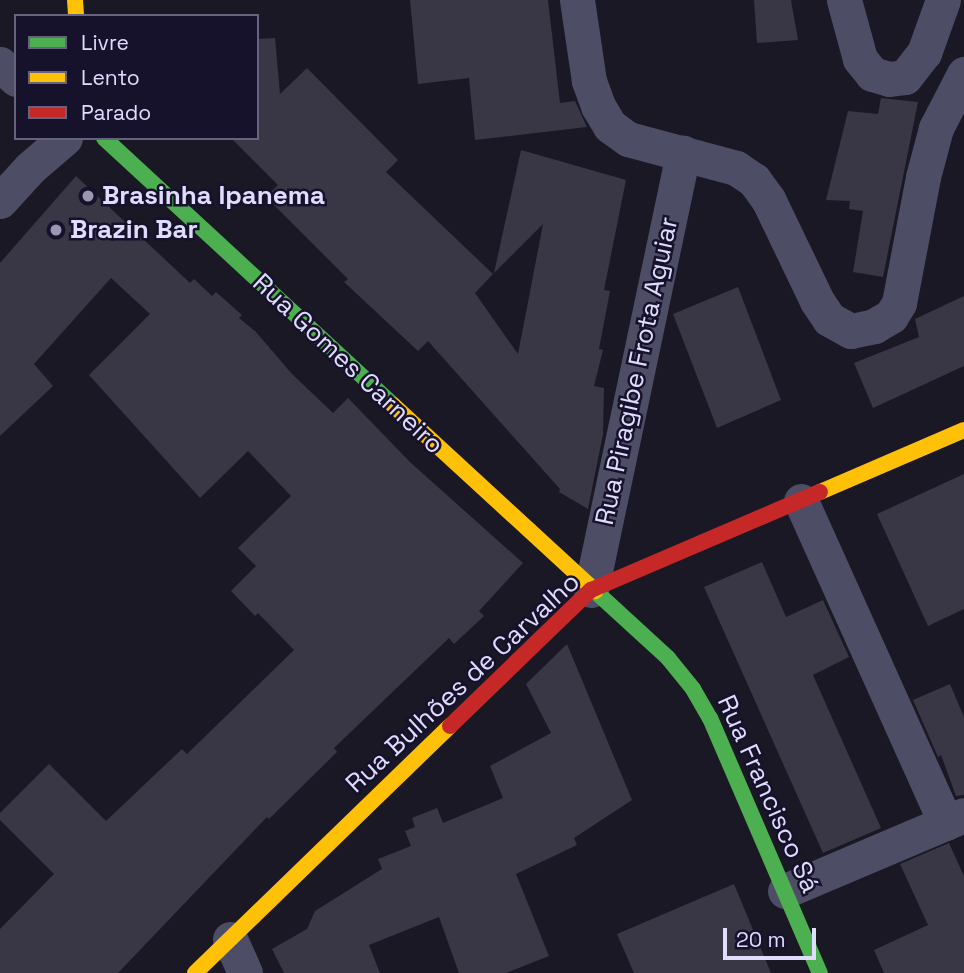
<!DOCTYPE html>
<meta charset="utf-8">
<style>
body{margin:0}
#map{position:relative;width:964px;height:973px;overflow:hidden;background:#1a1825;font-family:"Space Grotesk",sans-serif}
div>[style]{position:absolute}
.building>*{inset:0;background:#393646}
.street>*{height:35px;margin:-17.5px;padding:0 17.5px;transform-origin:17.5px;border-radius:17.5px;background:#4e4d66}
.fast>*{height:16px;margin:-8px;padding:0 8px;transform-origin:8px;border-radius:8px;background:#4caf50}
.slow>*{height:16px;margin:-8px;padding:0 8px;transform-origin:8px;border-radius:8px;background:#ffc107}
.jam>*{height:16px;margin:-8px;padding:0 8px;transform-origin:8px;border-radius:8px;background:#c62828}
.dots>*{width:19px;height:19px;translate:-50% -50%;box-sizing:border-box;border:4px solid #16122b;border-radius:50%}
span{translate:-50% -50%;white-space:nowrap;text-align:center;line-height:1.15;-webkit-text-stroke:5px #16122b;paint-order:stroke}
.poi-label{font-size:26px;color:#e0dcfe;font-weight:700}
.left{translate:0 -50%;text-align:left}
.street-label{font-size:26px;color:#e0dcfe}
.legend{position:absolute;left:14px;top:14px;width:245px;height:126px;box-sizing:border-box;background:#16122b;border:2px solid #67637f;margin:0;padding:9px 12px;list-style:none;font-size:21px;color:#e0dcfe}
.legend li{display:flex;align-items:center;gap:14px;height:35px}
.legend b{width:35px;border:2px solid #67637f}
.scale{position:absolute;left:723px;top:928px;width:93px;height:32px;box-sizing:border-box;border:4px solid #e0dcfe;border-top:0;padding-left:9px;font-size:21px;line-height:24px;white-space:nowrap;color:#e0dcfe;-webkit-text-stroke:5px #16122b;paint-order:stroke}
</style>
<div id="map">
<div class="building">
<div style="clip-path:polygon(410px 0,548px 0,560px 103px,575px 101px,587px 127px,475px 140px,469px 78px,418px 84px)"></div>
<div style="clip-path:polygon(754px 0,791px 0,798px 40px,757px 43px)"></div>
<div style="clip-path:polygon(275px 38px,280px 94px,307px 68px,398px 160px,386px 172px,493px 274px,475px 293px,518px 354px,543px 224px,494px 273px,521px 150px,626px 180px,604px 290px,610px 291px,599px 349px,603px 350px,594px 386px,604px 388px,603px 434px,588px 509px,559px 492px,560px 489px,428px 341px,418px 351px,344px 282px,348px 279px,266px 197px,278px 185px,231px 138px,257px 138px,257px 39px)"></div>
<div style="clip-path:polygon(881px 98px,918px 102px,883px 277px,853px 272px,863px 211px,849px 209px,850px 201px,826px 200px,848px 111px,878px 114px)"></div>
<div style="clip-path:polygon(76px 176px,190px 283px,194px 279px,212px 296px,216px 292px,242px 315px,239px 318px,256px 332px,292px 374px,333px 413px,348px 398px,411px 463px,523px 563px,479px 611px,484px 616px,454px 644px,449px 638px,334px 748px,337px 752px,269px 819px,267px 817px,118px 973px,0 973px,0 929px,54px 874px,0 820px,0 813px,49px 764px,106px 821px,182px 749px,187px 754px,294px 650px,258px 613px,255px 616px,231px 591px,256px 566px,238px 548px,291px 496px,248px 451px,200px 498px,89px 375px,150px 314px,111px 278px,34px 364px,53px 386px,0 436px,0 263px)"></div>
<div style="clip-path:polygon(738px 287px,781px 400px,717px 428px,673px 314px)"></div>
<div style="clip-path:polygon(964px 296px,964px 366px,873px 408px,854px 363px,919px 337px,915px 319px)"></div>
<div style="clip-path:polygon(964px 474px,964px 609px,928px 626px,877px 514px)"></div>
<div style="clip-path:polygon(762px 562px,786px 617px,823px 600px,849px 657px,813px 675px,881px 828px,823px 853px,704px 587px)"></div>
<div style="clip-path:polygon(567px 644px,632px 800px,574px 838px,577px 845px,516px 874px,549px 956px,506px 973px,459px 973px,439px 917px,369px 945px,380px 973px,284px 973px,272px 949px,307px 929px,315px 911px,382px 869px,378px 859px,411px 846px,405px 831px,415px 827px,412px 818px,437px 808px,443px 823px,503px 798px,490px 766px,551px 733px,526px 684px)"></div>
<div style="clip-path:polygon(950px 684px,964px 717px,964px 795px,956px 796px,941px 755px,938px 757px,913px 700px)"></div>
<div style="clip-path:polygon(949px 843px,964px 876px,964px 973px,884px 973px,874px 950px,928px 925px,900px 864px)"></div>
<div style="clip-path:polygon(734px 884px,771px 973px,634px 973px,617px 934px)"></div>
</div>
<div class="street">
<div style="left:577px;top:0;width:82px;rotate:81.6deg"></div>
<div style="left:589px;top:81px;width:27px;rotate:70deg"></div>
<div style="left:598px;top:106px;width:23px;rotate:59deg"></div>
<div style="left:610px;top:126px;width:22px;rotate:36deg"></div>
<div style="left:628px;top:139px;width:112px;rotate:15deg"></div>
<div style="left:736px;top:168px;width:22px;rotate:34deg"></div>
<div style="left:754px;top:180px;width:24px;rotate:54deg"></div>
<div style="left:768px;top:199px;width:113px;rotate:64.3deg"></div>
<div style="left:817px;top:301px;width:22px;rotate:56deg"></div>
<div style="left:829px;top:319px;width:25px;rotate:29deg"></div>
<div style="left:851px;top:331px;width:24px;rotate:-12deg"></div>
<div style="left:874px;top:326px;width:20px;rotate:-30deg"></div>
<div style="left:891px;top:316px;width:15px;rotate:-58deg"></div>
<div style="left:899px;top:303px;width:128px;rotate:-79.2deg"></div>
<div style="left:923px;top:177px;width:51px;rotate:-75.1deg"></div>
<div style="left:936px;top:128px;width:61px;rotate:-62.6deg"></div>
<div style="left:844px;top:0;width:61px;rotate:74.8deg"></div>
<div style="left:860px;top:59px;width:19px;rotate:51deg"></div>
<div style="left:872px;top:74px;width:18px;rotate:16deg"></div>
<div style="left:889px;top:79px;width:16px;rotate:-7deg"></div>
<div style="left:905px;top:77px;width:31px;rotate:-52deg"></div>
<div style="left:924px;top:53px;width:56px;rotate:-70.3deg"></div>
<div style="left:0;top:64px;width:22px;rotate:43deg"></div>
<div style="left:0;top:201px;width:45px;rotate:-47.7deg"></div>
<div style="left:30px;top:168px;width:46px;rotate:-40.6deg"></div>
<div style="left:801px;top:501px;width:353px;rotate:65.8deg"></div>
<div style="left:591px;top:590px;width:447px;rotate:-78.1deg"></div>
<div style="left:785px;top:891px;width:194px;rotate:-23deg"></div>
<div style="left:230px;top:939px;width:37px;rotate:66deg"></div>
</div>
<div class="fast">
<div style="left:104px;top:138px;width:393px;rotate:42.7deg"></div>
<div style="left:595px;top:591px;width:99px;rotate:42.5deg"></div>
<div style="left:668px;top:658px;width:40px;rotate:51deg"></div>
<div style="left:693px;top:689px;width:34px;rotate:60deg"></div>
<div style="left:710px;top:718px;width:278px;rotate:66.7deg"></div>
</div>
<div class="slow">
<div style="left:75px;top:0;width:16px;rotate:86deg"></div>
<div style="left:393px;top:405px;width:275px;rotate:42.6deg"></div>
<div style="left:820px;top:492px;width:157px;rotate:-23.3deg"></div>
<div style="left:195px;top:973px;width:355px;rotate:-44.1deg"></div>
</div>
<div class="jam">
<div style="left:450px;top:726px;width:196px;rotate:-44deg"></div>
<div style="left:591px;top:590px;width:249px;rotate:-23.2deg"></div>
</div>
<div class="dots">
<div style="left:88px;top:196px;background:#9b97b2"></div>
<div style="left:56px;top:230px;background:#9b97b2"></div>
</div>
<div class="poi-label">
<span class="left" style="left:102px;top:196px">Brasinha Ipanema</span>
<span class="left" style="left:70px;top:230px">Brazin Bar</span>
</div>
<div class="street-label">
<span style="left:348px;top:364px;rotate:43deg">Rua Gomes Carneiro</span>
<span style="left:637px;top:371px;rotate:-78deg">Rua Piragibe Frota Aguiar</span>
<span style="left:463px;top:683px;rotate:-43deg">Rua Bulhões de Carvalho</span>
<span style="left:768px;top:794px;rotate:66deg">Rua Francisco Sá</span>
</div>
<ul class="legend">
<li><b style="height:9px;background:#4caf50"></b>Livre</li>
<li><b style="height:9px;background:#ffc107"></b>Lento</li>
<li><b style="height:9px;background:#c62828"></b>Parado</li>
</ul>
<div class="scale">20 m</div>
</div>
